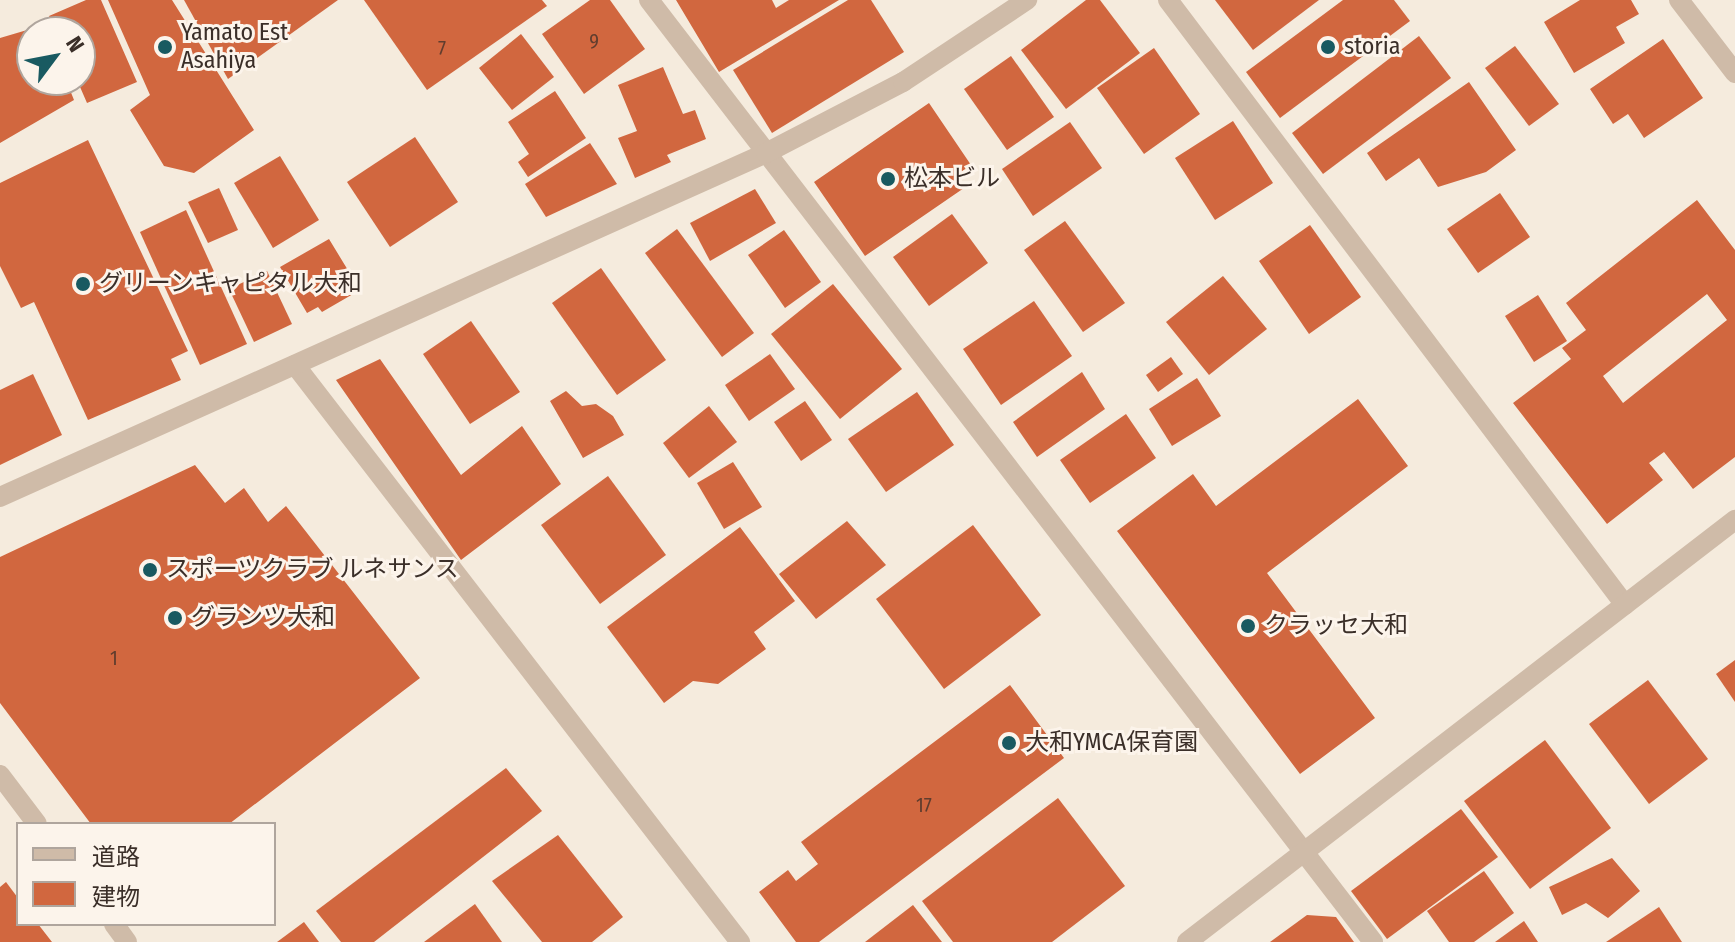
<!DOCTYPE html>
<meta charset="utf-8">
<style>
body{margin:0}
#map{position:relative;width:1735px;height:942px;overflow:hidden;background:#f5ebdd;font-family:"Fira Sans Condensed","Noto Sans JP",sans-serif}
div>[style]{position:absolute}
.building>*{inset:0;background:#d1673f}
.minor>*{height:20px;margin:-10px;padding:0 10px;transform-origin:10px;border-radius:10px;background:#cfbba8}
.dots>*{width:22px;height:22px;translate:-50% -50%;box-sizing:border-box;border:4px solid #fcf4eb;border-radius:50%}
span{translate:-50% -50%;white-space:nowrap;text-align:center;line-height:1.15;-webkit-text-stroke:6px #fcf4eb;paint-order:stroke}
.number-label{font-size:20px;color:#603d2e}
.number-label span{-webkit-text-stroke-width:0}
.poi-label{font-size:24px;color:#3b2f29}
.left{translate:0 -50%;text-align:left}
.legend{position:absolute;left:16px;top:822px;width:260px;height:104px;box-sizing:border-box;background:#fcf4eb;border:2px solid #afa59d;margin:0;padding:10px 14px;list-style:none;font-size:24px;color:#3b2f29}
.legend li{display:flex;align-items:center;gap:16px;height:40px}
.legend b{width:40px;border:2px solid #afa59d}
.north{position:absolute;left:16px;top:16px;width:80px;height:80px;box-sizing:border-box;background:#fcf4eb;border:2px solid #afa59d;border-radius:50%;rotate:58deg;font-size:22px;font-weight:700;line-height:32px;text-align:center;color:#3b2f29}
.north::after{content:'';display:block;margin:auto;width:28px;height:36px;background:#195a61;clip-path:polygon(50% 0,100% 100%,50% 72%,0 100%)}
</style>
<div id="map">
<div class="building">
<div style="clip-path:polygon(86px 0,101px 0,137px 82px,87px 103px,77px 80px,80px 32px,56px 32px,49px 16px)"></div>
<div style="clip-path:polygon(108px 0,172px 0,254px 130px,194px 173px,164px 166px,130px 110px,150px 95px)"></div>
<div style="clip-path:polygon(184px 0,338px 0,228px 79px)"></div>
<div style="clip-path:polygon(364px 0,542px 0,547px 6px,427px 90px)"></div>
<div style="clip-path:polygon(590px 0,610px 0,645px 49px,584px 94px,542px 34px)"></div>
<div style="clip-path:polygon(676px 0,772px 0,776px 8px,789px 0,839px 0,719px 72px)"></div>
<div style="clip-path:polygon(848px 0,871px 0,904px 52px,772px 133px,733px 70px)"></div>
<div style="clip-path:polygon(1086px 0,1100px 0,1140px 53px,1066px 109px,1021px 50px)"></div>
<div style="clip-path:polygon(1215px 0,1319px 0,1253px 50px)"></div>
<div style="clip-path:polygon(1343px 0,1394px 0,1410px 21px,1280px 118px,1246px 72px)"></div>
<div style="clip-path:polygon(1580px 0,1631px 0,1639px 14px,1616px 27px,1625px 43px,1574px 73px,1544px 22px)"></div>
<div style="clip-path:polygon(44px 25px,46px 32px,32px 32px,32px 80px,66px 80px,74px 100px,0 143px,0 38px)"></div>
<div style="clip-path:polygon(521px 34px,554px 77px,512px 110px,479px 68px)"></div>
<div style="clip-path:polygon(1419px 36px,1451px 78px,1323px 174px,1292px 133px)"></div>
<div style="clip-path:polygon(1663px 39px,1703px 98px,1644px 138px,1628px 114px,1613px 124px,1590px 89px)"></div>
<div style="clip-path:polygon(1515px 46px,1559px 104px,1529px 126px,1485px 68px)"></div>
<div style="clip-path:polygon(1154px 48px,1200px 114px,1144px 154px,1097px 88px)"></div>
<div style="clip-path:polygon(1011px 56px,1054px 117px,1007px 150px,964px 89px)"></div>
<div style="clip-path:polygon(663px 67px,683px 114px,695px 110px,706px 139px,667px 155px,671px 162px,635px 178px,618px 138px,637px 131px,618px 85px)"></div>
<div style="clip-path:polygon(1469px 82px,1516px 150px,1486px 172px,1438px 187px,1419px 158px,1386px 181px,1367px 153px)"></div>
<div style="clip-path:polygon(555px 91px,586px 138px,528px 177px,518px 162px,529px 154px,508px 122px)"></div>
<div style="clip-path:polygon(929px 103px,971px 165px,955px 176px,964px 188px,865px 256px,814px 182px)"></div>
<div style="clip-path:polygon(1233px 121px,1273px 183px,1215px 220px,1175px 158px)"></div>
<div style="clip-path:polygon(1070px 122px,1102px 168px,1033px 216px,1002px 169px)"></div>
<div style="clip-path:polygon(415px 137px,458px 202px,390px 247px,347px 182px)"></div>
<div style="clip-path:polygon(88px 140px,188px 351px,171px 359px,181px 380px,88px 420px,34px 302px,21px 308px,0 266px,0 183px)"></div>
<div style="clip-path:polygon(590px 143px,617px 184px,546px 217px,525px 184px)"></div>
<div style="clip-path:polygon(280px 156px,319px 220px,273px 248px,234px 183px)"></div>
<div style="clip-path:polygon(219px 188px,238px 230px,208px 243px,188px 202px)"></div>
<div style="clip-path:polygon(755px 189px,776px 223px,710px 261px,690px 223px)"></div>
<div style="clip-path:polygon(1500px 193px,1530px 237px,1478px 273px,1447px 229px)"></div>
<div style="clip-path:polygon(evenodd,1697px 200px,1735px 250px,1735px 457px,1693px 489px,1664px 452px,1649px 463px,1663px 480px,1607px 524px,1513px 403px,1571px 359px,1562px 348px,1586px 330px,1566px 303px,1697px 200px,1707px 294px,1727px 320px,1623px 403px,1603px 376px,1707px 294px)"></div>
<div style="clip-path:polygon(186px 210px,247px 344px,200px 365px,140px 232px)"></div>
<div style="clip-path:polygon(952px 214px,988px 263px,929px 306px,893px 257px)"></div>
<div style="clip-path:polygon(1065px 221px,1125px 303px,1083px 332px,1024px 250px)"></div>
<div style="clip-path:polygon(1310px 225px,1361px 297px,1309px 334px,1259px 261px)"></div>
<div style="clip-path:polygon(677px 229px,754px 333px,722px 357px,645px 253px)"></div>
<div style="clip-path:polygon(784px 230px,821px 282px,785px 308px,748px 255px)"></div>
<div style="clip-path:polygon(329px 239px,360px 290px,322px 312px,318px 307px,307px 313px,280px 267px)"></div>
<div style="clip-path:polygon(601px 268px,666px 360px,617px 395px,552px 303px)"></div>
<div style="clip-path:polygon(267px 271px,292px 324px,254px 342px,229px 289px)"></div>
<div style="clip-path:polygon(1223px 276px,1267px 329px,1209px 375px,1166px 322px)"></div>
<div style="clip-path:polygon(833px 284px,902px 369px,840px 419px,771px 334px)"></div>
<div style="clip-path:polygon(1538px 295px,1567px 341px,1534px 362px,1505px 316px)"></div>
<div style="clip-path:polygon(1034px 301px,1072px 356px,1001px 405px,963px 349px)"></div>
<div style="clip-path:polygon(471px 321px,520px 392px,470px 424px,423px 354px)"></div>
<div style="clip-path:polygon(770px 354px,795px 389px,749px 421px,725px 385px)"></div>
<div style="clip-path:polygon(1171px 357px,1183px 374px,1158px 392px,1146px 375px)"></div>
<div style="clip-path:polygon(380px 359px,461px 475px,522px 426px,561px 484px,461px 560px,336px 380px)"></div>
<div style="clip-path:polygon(1082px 372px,1105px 409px,1037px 457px,1013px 422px)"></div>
<div style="clip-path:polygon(33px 374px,62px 435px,0 465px,0 390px)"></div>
<div style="clip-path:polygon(1197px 378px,1221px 416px,1172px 446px,1149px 409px)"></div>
<div style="clip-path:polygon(566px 391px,582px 406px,596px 404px,613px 416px,624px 435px,583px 458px,550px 401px)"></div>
<div style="clip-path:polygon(917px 392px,954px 445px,886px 492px,848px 439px)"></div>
<div style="clip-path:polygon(1358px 399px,1408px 466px,1267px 573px,1375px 718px,1300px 774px,1117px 531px,1193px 474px,1216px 506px)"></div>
<div style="clip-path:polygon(805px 401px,832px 440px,801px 461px,774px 422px)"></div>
<div style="clip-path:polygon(709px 406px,737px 442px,689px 478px,663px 443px)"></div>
<div style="clip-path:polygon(1126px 414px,1156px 458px,1090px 503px,1060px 460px)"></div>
<div style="clip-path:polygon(733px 462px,762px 507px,724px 529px,697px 483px)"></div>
<div style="clip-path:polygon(195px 465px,225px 503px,244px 488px,268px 522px,286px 506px,420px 678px,229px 824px,91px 824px,0 703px,0 557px)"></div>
<div style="clip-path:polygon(608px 476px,666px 555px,600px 604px,541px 525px)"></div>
<div style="clip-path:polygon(847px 521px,886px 565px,816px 619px,779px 574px)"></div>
<div style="clip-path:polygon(973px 525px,1041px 615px,944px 689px,876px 599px)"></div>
<div style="clip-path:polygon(740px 527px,795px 601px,754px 632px,766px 649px,718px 684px,693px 681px,664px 703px,607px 627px)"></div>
<div style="clip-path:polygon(1735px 660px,1735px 702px,1716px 674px)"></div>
<div style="clip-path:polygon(1648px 680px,1708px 759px,1649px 804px,1589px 724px)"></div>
<div style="clip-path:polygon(1010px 685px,1064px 758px,819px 942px,796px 942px,759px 892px,788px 870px,796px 881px,818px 864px,801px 842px)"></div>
<div style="clip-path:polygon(1545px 740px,1611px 828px,1530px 889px,1464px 801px)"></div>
<div style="clip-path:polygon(506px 768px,542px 811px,374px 942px,341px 942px,316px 911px)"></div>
<div style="clip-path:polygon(1058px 798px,1125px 886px,1052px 942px,953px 942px,922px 901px)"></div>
<div style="clip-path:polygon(1461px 809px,1498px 857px,1387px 939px,1351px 891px)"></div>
<div style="clip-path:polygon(558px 835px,623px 917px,592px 942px,542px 942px,492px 881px)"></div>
<div style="clip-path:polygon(1612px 858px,1640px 891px,1608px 918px,1586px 903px,1562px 915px,1549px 887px)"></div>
<div style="clip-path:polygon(1484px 871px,1514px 913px,1474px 942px,1449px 942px,1427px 911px)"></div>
<div style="clip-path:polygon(6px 882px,18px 898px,18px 924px,38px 924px,52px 942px,0 942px,0 887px)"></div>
<div style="clip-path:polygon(475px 904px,502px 942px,424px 942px)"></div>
<div style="clip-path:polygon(913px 905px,942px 942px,865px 942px)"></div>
<div style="clip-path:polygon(1659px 907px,1682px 942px,1606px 942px)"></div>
<div style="clip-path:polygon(1307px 915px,1336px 917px,1354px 942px,1270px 942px)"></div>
<div style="clip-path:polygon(1524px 921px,1538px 942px,1495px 942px)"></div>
<div style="clip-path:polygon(304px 922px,319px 942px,277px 942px)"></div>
</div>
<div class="minor">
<div style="left:649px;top:0;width:1188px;rotate:52.45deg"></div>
<div style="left:1168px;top:0;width:758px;rotate:52.93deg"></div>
<div style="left:1679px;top:0;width:92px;rotate:52.5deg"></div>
<div style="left:295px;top:365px;width:729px;rotate:52.36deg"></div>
<div style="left:0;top:497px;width:840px;rotate:-24.18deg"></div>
<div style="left:766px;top:153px;width:154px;rotate:-27.4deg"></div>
<div style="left:903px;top:82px;width:149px;rotate:-33.5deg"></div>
<div style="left:0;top:775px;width:61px;rotate:52.9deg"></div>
<div style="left:114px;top:924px;width:22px;rotate:54deg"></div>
<div style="left:1187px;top:942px;width:692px;rotate:-37.6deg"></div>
</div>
<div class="dots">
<div style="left:165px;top:47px;background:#195a61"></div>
<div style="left:1328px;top:47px;background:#195a61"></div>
<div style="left:888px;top:179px;background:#195a61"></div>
<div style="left:83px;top:284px;background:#195a61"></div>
<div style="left:150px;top:570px;background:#195a61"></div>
<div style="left:175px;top:618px;background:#195a61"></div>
<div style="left:1248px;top:626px;background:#195a61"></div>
<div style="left:1009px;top:743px;background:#195a61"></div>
</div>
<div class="number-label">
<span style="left:594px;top:41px">9</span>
<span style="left:442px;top:48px">7</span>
<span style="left:114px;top:658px">1</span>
<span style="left:924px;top:805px">17</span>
</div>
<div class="poi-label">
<span class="left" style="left:181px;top:47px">Yamato Est<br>Asahiya</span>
<span class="left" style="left:1344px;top:47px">storia</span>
<span class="left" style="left:904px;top:179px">松本ビル</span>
<span class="left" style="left:99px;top:284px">グリーンキャピタル大和</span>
<span class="left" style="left:166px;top:570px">スポーツクラブ ルネサンス</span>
<span class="left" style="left:191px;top:618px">グランツ大和</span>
<span class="left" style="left:1264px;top:626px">クラッセ大和</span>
<span class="left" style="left:1025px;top:743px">大和YMCA保育園</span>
</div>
<ul class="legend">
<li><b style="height:10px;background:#cfbba8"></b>道路</li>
<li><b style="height:22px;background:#d1673f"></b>建物</li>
</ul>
<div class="north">N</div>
</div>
